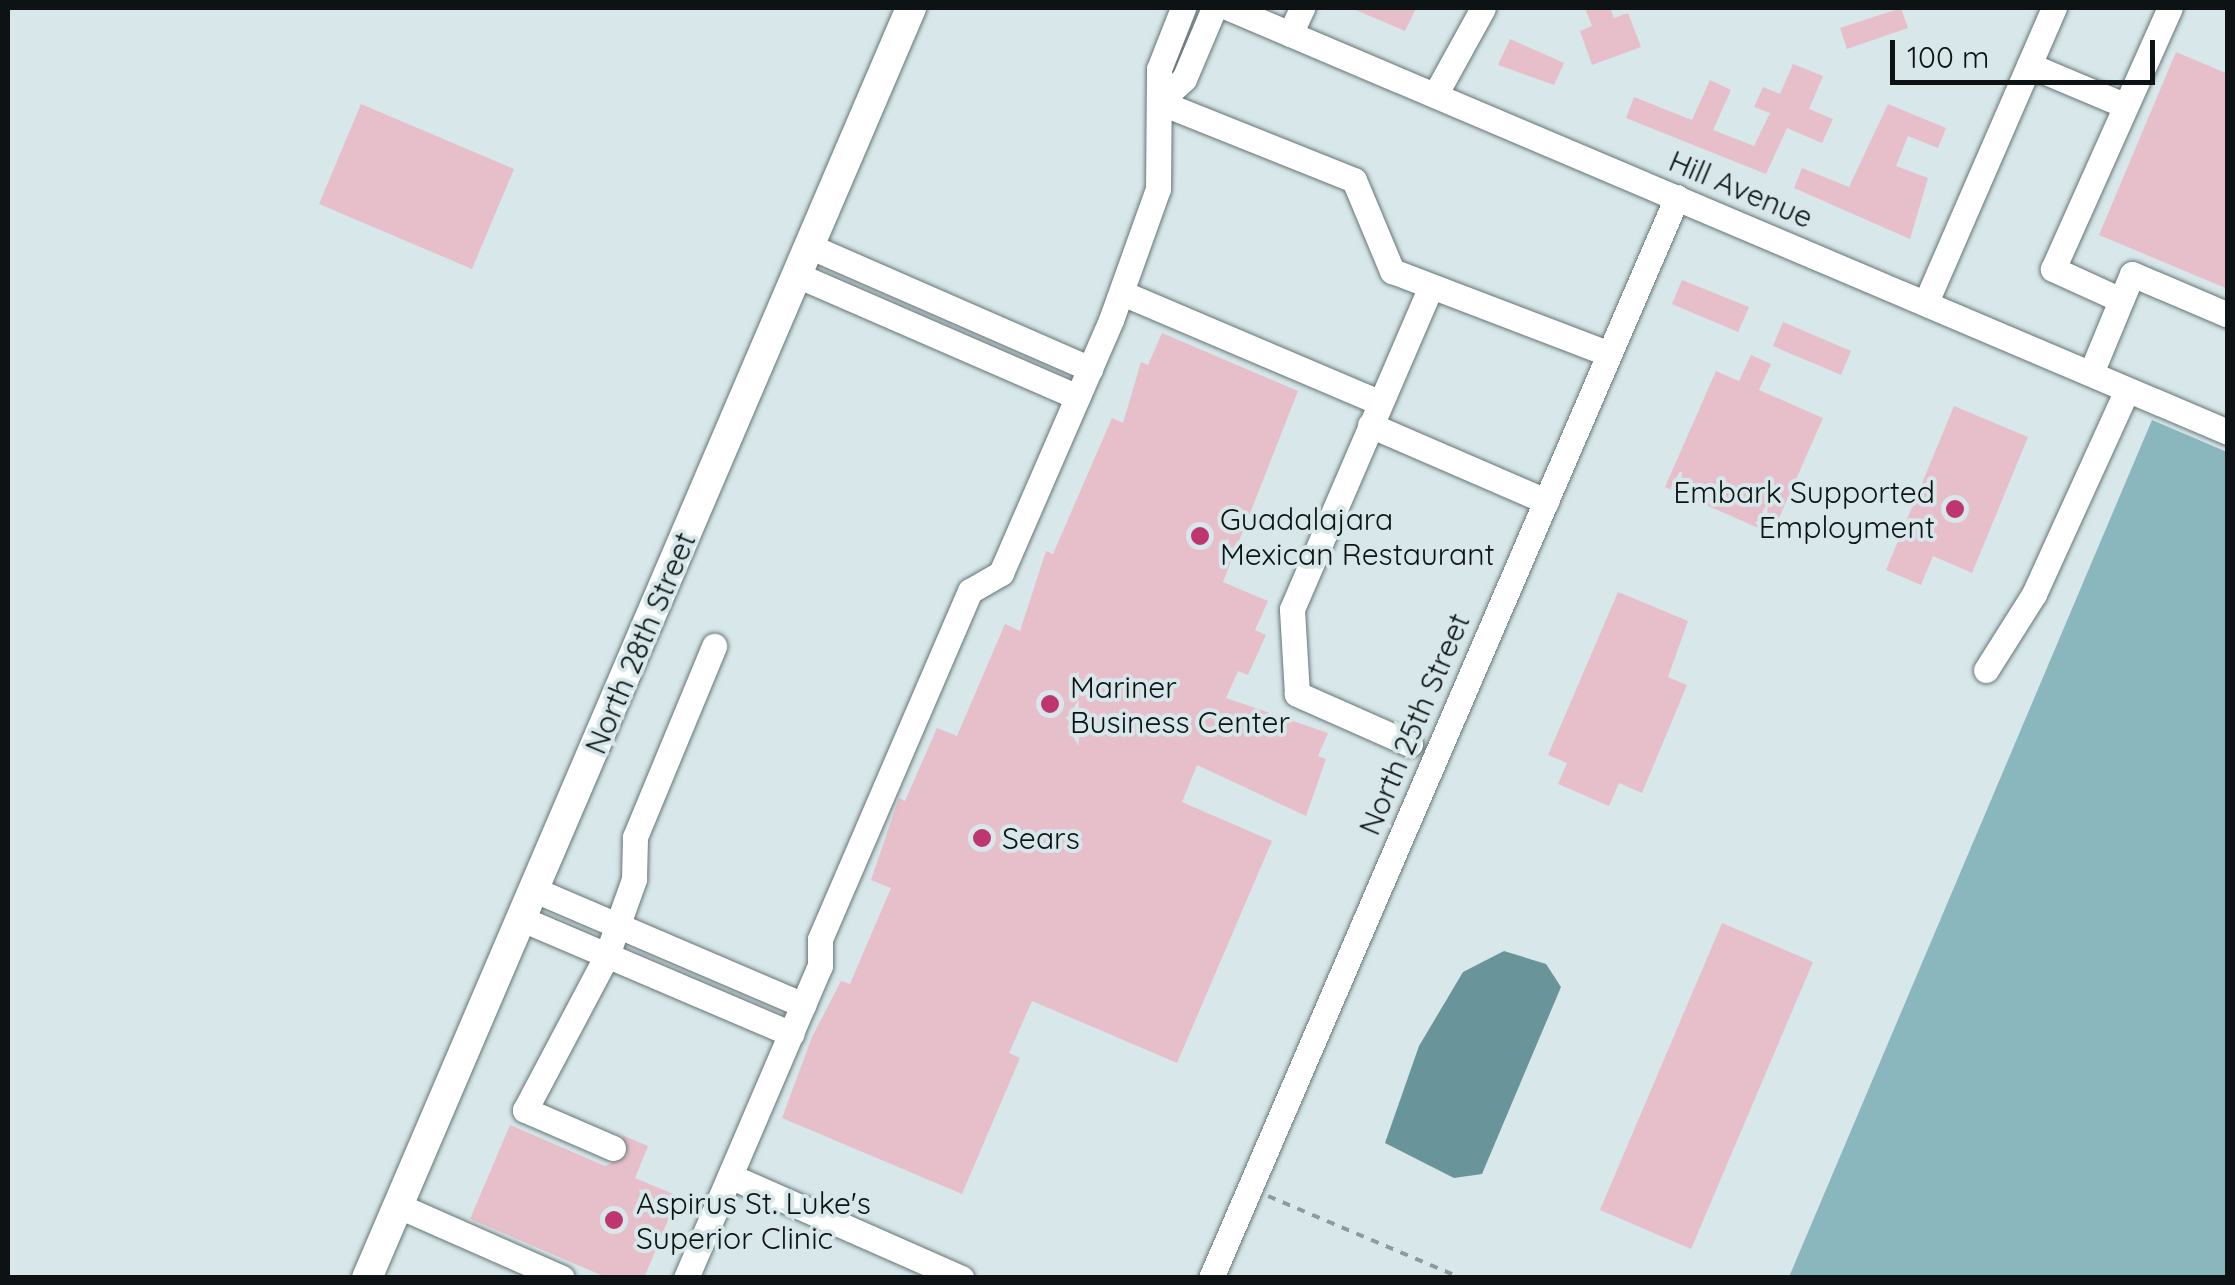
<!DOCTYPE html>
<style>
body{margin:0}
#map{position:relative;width:2235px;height:1285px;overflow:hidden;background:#d7e7ea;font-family:Quicksand,sans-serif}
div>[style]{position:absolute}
.forest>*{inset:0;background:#8ab7bd}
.water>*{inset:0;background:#68949a}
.building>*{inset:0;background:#e7bfcb}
.path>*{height:4px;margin-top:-2px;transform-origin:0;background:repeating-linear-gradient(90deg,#8e9b9d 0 8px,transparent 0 16px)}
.roads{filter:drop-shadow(0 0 2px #667577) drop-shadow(0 0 2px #667577)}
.minor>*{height:25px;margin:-12.5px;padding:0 12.5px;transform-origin:12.5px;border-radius:12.5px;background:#fff}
.major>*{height:30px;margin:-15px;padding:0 15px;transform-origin:15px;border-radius:15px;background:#fff}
.dots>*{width:28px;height:28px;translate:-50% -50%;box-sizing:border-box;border:5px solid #d7e7ea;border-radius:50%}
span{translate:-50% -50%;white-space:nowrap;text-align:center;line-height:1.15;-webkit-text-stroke:8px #d7e7ea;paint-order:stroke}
.street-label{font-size:30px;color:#0d1314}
.poi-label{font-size:30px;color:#0d1314}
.right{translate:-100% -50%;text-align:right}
.left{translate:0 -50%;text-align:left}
.frame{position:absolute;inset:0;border:10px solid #0d1314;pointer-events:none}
.scale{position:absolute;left:1890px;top:40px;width:265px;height:45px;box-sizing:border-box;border:5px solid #0d1314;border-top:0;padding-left:12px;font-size:30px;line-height:35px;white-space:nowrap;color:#0d1314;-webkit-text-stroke:8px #d7e7ea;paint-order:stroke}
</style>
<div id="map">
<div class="forest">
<div style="clip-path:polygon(2152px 420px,2227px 452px,2227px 1277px,1789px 1277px)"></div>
</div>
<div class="water">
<div style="clip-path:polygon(1504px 951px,1546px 964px,1561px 987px,1482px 1174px,1454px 1178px,1385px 1143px,1419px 1046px,1463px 972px)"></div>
</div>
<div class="building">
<div style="clip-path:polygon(1351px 8px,1416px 8px,1405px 31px)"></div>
<div style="clip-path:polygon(1585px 8px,1610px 8px,1614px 18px,1628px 13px,1641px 47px,1592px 65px,1580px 31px,1592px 26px)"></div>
<div style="clip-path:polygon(1901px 8px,1908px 28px,1847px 49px,1840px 28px)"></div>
<div style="clip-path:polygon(1510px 39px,1564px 63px,1554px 85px,1498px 65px)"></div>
<div style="clip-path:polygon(2176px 52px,2228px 74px,2228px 289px,2099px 235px)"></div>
<div style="clip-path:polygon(1793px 64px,1823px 76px,1809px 109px,1833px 119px,1822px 143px,1787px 128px,1766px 174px,1626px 118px,1634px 97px,1692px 120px,1710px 80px,1731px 90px,1713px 130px,1754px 146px,1770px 113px,1754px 107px,1763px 87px,1780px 94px)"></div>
<div style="clip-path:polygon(361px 104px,514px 169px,472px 269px,319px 204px)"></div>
<div style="clip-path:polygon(1888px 104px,1946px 128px,1938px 148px,1908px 136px,1896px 166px,1928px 178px,1910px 239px,1794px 188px,1802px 168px,1849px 187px)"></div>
<div style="clip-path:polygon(1682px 280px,1749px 307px,1738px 332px,1672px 304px)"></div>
<div style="clip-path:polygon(1783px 322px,1851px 351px,1841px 375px,1773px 346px)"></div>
<div style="clip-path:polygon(1162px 333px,1298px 391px,1223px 582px,1268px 601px,1255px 630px,1266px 635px,1248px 675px,1238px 671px,1226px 698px,1328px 733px,1318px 756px,1326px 759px,1306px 816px,1197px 765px,1182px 802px,1272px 841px,1177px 1063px,1032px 1001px,1009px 1053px,1020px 1058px,962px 1194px,782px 1118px,812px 1037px,841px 981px,850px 984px,891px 888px,871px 880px,899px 798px,905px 801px,937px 728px,957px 736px,1005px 624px,1020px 631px,1046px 551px,1053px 554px,1112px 418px,1123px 423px,1141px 362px,1148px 365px)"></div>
<div style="clip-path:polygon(1751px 355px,1771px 364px,1759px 390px,1823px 418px,1772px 534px,1665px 487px,1716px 371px,1739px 381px)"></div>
<div style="clip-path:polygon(1954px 406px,2028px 437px,1972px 573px,1933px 556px,1921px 585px,1886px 570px)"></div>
<div style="clip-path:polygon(1618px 592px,1688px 621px,1668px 677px,1687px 685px,1642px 793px,1619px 783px,1609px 806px,1558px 784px,1567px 763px,1548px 755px)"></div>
<div style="clip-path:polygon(1722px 923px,1813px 962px,1691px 1249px,1600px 1210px)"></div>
<div style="clip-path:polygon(510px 1125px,605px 1166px,627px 1155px,622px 1135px,648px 1146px,635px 1178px,678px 1196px,644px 1278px,608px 1278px,470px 1219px)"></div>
</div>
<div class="path">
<div style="left:1268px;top:1196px;width:210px;rotate:23deg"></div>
</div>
<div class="roads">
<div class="minor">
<div style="left:1229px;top:8px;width:1085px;rotate:23deg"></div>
<div style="left:1290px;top:34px;width:29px;rotate:-65deg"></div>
<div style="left:2029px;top:65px;width:103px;rotate:22.8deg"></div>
<div style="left:1435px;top:95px;width:99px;rotate:-61.1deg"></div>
<div style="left:1159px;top:102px;width:210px;rotate:21.8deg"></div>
<div style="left:1354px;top:180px;width:99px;rotate:67.3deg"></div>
<div style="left:1392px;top:271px;width:232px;rotate:20.9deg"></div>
<div style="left:1159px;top:102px;width:34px;rotate:-43deg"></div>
<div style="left:1184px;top:79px;width:77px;rotate:-67.1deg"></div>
<div style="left:809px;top:246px;width:307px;rotate:23.6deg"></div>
<div style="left:797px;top:275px;width:306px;rotate:23.5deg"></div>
<div style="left:1122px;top:293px;width:279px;rotate:23deg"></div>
<div style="left:2121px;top:300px;width:75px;rotate:-155.5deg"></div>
<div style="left:2053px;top:269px;width:286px;rotate:-65.9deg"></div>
<div style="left:1926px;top:302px;width:321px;rotate:-66.5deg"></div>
<div style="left:2091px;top:373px;width:107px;rotate:-67.5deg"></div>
<div style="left:2132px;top:274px;width:104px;rotate:23.1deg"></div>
<div style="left:1370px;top:425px;width:192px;rotate:23.4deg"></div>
<div style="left:1986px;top:670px;width:90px;rotate:-57.7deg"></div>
<div style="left:2034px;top:594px;width:224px;rotate:-65.5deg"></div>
<div style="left:1410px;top:744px;width:124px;rotate:-156.1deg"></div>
<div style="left:1297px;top:694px;width:85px;rotate:-93.4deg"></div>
<div style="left:1292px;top:609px;width:351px;rotate:-66.7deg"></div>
<div style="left:535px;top:890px;width:292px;rotate:23.2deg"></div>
<div style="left:522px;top:919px;width:293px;rotate:23.1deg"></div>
<div style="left:613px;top:1148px;width:96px;rotate:-156.6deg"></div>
<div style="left:525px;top:1110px;width:175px;rotate:-62.1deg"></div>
<div style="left:607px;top:955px;width:81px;rotate:-70.4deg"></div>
<div style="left:634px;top:879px;width:42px;rotate:-88.6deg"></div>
<div style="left:635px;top:837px;width:207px;rotate:-67.5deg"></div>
<div style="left:730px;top:1176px;width:253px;rotate:23.8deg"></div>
<div style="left:399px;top:1206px;width:178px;rotate:23.8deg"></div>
<div style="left:686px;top:1278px;width:340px;rotate:-66.8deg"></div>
<div style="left:820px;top:966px;width:27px;rotate:-90deg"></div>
<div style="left:820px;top:939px;width:379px;rotate:-66.7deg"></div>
<div style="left:970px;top:591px;width:36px;rotate:-30deg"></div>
<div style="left:1001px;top:573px;width:276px;rotate:-66.5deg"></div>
<div style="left:1111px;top:320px;width:139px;rotate:-70.3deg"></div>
<div style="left:1158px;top:189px;width:120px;rotate:-89.5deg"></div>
<div style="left:1159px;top:69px;width:66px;rotate:-68.5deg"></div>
<div style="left:1211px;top:1278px;width:1177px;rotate:-66.68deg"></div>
</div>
<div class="major">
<div style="left:367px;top:1278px;width:1382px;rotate:-66.81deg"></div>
</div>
</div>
<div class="dots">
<div style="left:1955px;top:509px;background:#bf3570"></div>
<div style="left:1200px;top:536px;background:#bf3570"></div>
<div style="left:1050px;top:704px;background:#bf3570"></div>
<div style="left:982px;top:838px;background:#bf3570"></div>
<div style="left:614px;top:1220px;background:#bf3570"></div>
</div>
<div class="street-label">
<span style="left:1741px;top:189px;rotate:23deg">Hill Avenue</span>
<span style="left:640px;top:643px;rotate:-67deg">North 28th Street</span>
<span style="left:1414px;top:724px;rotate:-67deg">North 25th Street</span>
</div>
<div class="poi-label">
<span class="right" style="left:1935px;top:509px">Embark Supported<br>Employment</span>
<span class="left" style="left:1220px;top:536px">Guadalajara<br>Mexican Restaurant</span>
<span class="left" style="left:1070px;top:704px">Mariner<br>Business Center</span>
<span class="left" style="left:1002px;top:838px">Sears</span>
<span class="left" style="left:636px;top:1220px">Aspirus St. Luke's<br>Superior Clinic</span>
</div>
<div class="frame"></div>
<div class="scale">100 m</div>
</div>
